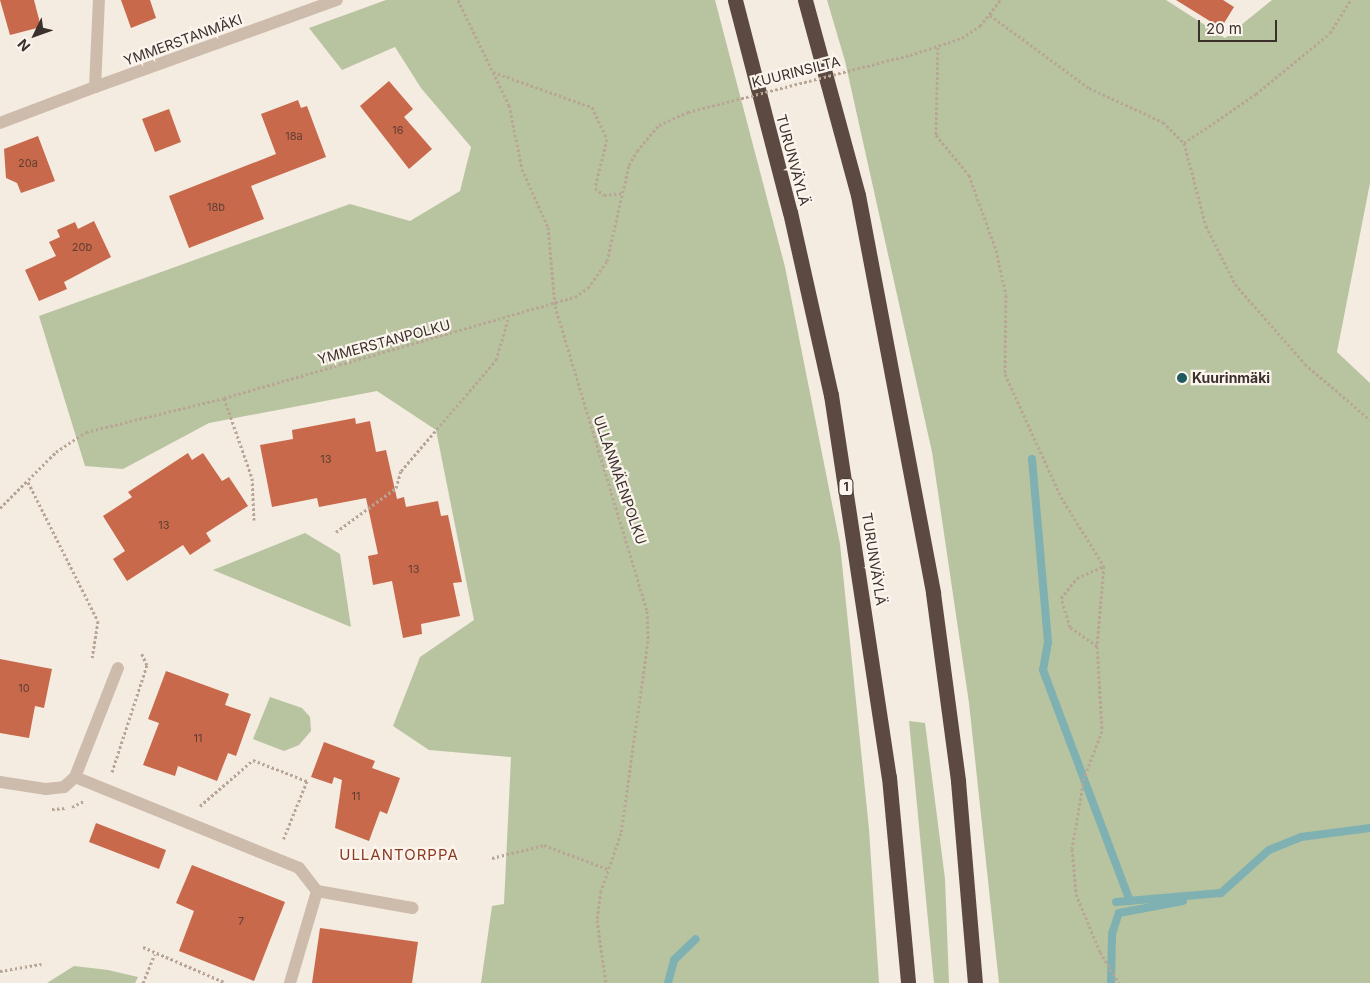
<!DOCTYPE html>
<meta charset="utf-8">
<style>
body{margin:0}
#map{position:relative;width:1370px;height:983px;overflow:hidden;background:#f4ebe1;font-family:Inter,sans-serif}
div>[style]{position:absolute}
.green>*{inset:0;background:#b8c4a0}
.stream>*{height:8px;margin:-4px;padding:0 4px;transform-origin:4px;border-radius:4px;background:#7fb0b2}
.building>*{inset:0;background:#c8694b}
.path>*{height:3px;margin-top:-1.5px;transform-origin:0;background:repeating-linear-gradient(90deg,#b9a596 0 2.5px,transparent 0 5px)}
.lane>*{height:12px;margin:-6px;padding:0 6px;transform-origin:6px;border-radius:6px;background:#cdbbac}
.street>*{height:12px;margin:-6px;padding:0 6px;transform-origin:6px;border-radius:6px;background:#cdbbac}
.highway>*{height:15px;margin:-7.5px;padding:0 7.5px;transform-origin:7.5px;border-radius:7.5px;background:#5c4a42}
.path-bridge>*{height:3px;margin-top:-1.5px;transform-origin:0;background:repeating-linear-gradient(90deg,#b9a596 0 2.5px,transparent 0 5px)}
.dots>*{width:14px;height:14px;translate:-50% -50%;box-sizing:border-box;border:2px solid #fbf5ee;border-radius:50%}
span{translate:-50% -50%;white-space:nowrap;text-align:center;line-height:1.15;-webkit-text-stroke:4.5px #fbf5ee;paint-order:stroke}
.number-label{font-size:11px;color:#5e3e33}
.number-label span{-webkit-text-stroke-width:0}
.shield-label span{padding:1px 4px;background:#fbf5ee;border:1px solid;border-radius:4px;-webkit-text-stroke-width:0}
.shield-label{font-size:12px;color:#3b302b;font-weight:700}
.street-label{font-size:14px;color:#3b302b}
.poi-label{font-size:14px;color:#3b302b;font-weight:700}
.left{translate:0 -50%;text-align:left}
.neighbourhood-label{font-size:15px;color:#8c3b22;letter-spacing:1px}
.north{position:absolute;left:10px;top:10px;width:50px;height:50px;-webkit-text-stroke:4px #fbf5ee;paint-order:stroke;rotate:228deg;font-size:14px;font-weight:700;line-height:20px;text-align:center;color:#3b302b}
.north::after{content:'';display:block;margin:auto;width:18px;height:22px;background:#3b302b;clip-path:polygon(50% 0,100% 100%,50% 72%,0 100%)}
.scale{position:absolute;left:1198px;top:20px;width:79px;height:22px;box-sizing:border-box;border:2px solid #3b302b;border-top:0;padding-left:6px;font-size:15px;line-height:18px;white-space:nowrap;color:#3b302b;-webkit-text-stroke:4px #fbf5ee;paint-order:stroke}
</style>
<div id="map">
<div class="green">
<div style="clip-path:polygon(386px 0,715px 0,785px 267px,840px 544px,869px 829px,879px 983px,481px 983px,492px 906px,504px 904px,511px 757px,429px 750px,393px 726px,420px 657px,474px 620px,436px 430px,377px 391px,209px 423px,123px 469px,85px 466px,39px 316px,350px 204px,410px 221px,460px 191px,471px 147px,421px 88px,395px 47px,342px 70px,309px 28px)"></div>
<div style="clip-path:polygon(827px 0,1166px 0,1225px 38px,1272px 0,1370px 0,1370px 183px,1337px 352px,1370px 383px,1370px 983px,999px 983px,969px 703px,932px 452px,845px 61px)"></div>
<div style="clip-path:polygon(305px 533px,340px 554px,351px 627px,213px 570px)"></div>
<div style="clip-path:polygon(270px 697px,302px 708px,310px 717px,311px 731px,299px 745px,284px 751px,253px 739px)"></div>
<div style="clip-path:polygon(909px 721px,925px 723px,945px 879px,949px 983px,934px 983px)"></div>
<div style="clip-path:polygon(74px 966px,108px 970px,138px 977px,135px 983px,47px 983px)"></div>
</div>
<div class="stream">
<div style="left:1032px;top:459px;width:184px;rotate:85deg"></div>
<div style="left:1048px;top:642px;width:28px;rotate:100deg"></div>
<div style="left:1043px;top:670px;width:247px;rotate:69.4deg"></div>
<div style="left:1116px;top:902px;width:105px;rotate:-4.9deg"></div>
<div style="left:1221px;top:893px;width:64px;rotate:-41.9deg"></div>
<div style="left:1269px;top:850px;width:35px;rotate:-22deg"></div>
<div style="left:1301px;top:837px;width:70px;rotate:-7.4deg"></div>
<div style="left:668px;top:983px;width:24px;rotate:-75deg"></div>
<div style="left:674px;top:960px;width:30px;rotate:-44deg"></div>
<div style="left:1111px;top:983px;width:49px;rotate:-88.8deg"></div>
<div style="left:1112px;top:934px;width:22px;rotate:-72deg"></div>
<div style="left:1119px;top:913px;width:65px;rotate:-10.6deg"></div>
</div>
<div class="building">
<div style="clip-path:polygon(0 0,34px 0,41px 27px,10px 35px)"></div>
<div style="clip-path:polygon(121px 0,150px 0,156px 18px,131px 28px)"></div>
<div style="clip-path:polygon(1176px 0,1223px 0,1234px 7px,1221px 28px)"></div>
<div style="clip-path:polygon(389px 81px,413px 109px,404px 117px,432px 149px,409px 169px,360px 106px)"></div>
<div style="clip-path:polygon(298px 100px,301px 108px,307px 106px,326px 157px,251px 186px,264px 219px,189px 248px,169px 196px,276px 154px,261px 114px)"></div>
<div style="clip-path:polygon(169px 109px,181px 142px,155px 152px,142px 119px)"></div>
<div style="clip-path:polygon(38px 136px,55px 181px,21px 193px,17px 183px,6px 178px,4px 149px)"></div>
<div style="clip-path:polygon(94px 221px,111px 257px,64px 282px,67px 289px,39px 301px,25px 270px,56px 256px,49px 242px,60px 237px,57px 230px,75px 222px,78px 229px)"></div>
<div style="clip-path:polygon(355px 418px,356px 424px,370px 421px,376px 452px,386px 450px,397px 499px,404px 497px,406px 507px,438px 501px,441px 516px,448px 515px,462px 582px,453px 583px,460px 616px,421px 624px,422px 634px,403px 638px,392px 581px,373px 585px,368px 556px,378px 554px,366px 498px,319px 507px,317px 498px,272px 507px,260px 445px,293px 439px,292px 430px)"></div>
<div style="clip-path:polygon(188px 453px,192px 460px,203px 453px,222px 481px,229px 477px,248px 506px,206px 533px,211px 541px,190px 555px,183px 545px,127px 581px,113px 559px,125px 551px,103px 516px,132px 497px,128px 492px)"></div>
<div style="clip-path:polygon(0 659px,52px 669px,44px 708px,35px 706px,29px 738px,0 733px)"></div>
<div style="clip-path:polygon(166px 671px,229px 694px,225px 705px,251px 714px,236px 756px,228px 753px,217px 781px,178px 766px,175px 776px,143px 765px,159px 723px,148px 719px)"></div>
<div style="clip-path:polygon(324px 742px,375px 761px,372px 768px,400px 778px,387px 814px,380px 811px,369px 841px,335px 828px,342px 780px,334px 777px,332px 784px,311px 777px)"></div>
<div style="clip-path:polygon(96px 823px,166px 850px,159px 869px,89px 842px)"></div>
<div style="clip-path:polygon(192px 865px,285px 902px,254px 981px,179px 951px,194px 911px,176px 903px)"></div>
<div style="clip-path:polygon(320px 928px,418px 942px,412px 983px,312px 983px)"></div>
</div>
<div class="path">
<div style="left:458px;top:0;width:117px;rotate:64.1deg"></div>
<div style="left:509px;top:105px;width:65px;rotate:78.5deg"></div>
<div style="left:522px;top:169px;width:64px;rotate:65.9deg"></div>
<div style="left:548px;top:227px;width:79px;rotate:84.9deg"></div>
<div style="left:555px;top:306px;width:319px;rotate:73.2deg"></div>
<div style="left:647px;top:611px;width:30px;rotate:88deg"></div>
<div style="left:648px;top:641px;width:194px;rotate:98deg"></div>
<div style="left:621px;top:833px;width:61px;rotate:109deg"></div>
<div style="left:601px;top:891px;width:29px;rotate:98deg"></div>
<div style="left:597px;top:920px;width:64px;rotate:81.9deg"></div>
<div style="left:990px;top:15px;width:123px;rotate:36.4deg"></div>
<div style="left:1089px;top:88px;width:81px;rotate:24.7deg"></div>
<div style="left:1163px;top:122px;width:30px;rotate:45deg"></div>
<div style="left:1184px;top:143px;width:86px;rotate:75.2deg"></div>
<div style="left:1206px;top:226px;width:65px;rotate:63.4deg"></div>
<div style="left:1235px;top:284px;width:106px;rotate:48.8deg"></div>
<div style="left:1305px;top:364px;width:86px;rotate:40.7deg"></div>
<div style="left:938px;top:47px;width:88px;rotate:91.3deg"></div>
<div style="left:936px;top:135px;width:52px;rotate:50.5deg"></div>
<div style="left:969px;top:175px;width:80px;rotate:70.2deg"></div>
<div style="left:996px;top:250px;width:46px;rotate:77.5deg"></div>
<div style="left:1006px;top:295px;width:79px;rotate:90.7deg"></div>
<div style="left:1005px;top:374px;width:135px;rotate:65.5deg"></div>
<div style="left:1061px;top:497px;width:81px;rotate:58.1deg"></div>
<div style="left:1104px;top:566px;width:80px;rotate:95deg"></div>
<div style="left:1097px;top:646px;width:85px;rotate:86.6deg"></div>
<div style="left:1102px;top:731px;width:50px;rotate:111deg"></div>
<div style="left:1084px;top:778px;width:72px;rotate:99.6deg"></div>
<div style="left:1072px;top:849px;width:45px;rotate:84.9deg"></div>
<div style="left:1076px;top:894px;width:63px;rotate:67.5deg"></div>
<div style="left:1100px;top:952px;width:36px;rotate:58deg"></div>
<div style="left:910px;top:55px;width:55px;rotate:-18.1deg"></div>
<div style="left:962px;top:38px;width:22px;rotate:-34deg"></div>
<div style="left:980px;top:26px;width:33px;rotate:-52deg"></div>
<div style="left:493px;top:72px;width:105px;rotate:19.5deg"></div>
<div style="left:592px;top:107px;width:35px;rotate:65deg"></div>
<div style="left:607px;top:139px;width:50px;rotate:103.8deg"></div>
<div style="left:595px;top:188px;width:11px;rotate:38deg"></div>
<div style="left:604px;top:195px;width:19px;rotate:-6deg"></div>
<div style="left:1184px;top:143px;width:87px;rotate:-34.2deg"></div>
<div style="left:1256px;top:94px;width:96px;rotate:-39.5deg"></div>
<div style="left:1330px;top:33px;width:39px;rotate:-58deg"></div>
<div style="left:224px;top:398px;width:85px;rotate:70.7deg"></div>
<div style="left:252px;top:478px;width:42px;rotate:87.3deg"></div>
<div style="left:28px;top:482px;width:156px;rotate:63.3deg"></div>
<div style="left:98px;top:621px;width:37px;rotate:99deg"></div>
<div style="left:0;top:508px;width:79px;rotate:-45deg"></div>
<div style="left:56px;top:452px;width:36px;rotate:-34deg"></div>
<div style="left:86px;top:432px;width:142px;rotate:-13.8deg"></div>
<div style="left:224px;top:398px;width:365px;rotate:-16.1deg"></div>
<div style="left:575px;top:297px;width:16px;rotate:-35deg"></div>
<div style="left:588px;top:288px;width:33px;rotate:-55deg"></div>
<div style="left:607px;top:261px;width:98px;rotate:-77.1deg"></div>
<div style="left:629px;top:165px;width:16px;rotate:-60deg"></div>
<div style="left:637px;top:151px;width:34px;rotate:-50deg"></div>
<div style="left:659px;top:125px;width:32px;rotate:-24deg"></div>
<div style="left:336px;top:532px;width:74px;rotate:-36.3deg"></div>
<div style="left:396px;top:488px;width:18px;rotate:-74deg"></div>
<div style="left:401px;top:471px;width:146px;rotate:-49.4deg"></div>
<div style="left:496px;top:360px;width:42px;rotate:-73.3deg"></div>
<div style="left:1097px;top:646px;width:33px;rotate:-145deg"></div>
<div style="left:1070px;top:627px;width:30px;rotate:-107deg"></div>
<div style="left:1061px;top:598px;width:26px;rotate:-51deg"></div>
<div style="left:1077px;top:578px;width:30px;rotate:-24deg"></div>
<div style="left:112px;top:772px;width:113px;rotate:-71.9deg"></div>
<div style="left:147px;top:665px;width:14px;rotate:-115deg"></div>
<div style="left:200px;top:806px;width:70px;rotate:-41deg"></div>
<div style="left:253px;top:760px;width:58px;rotate:21.3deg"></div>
<div style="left:307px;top:781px;width:64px;rotate:112.1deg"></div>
<div style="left:72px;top:807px;width:13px;rotate:-27deg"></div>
<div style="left:52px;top:809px;width:14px;rotate:-4deg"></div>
<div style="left:492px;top:858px;width:54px;rotate:-14deg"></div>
<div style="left:544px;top:845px;width:68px;rotate:20.6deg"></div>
<div style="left:143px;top:947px;width:90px;rotate:23.4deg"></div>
<div style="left:0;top:971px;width:42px;rotate:-9.7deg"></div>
<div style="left:143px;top:983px;width:31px;rotate:-68deg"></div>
</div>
<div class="lane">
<div style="left:75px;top:777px;width:242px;rotate:22.1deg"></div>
<div style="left:299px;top:868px;width:29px;rotate:52deg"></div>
<div style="left:317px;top:891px;width:97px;rotate:10.1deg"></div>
<div style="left:290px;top:983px;width:96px;rotate:-73.6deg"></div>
</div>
<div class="street">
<div style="left:95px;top:87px;width:257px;rotate:-19.8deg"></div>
<div style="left:0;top:123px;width:102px;rotate:-20.8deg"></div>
<div style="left:95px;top:87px;width:87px;rotate:-87.4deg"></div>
<div style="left:0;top:782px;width:47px;rotate:8.7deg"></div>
<div style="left:46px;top:789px;width:18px;rotate:-6deg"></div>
<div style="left:64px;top:787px;width:15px;rotate:-42deg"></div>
<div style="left:75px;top:777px;width:117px;rotate:-68.5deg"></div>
</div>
<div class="highway">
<div style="left:735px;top:0;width:219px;rotate:75.5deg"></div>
<div style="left:790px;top:212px;width:188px;rotate:77.4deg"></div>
<div style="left:831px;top:395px;width:386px;rotate:81.4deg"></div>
<div style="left:889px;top:777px;width:207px;rotate:84.7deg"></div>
<div style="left:805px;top:0;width:202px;rotate:74.8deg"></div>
<div style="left:858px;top:195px;width:405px;rotate:79.3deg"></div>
<div style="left:933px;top:593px;width:190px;rotate:82.4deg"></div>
<div style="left:958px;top:781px;width:203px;rotate:85.2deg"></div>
</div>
<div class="path-bridge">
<div style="left:688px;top:112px;width:229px;rotate:-14.4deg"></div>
</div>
<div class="dots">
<div style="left:1182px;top:378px;background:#1f5a5e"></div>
</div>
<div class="number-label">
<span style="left:398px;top:130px">16</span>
<span style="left:294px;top:136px">18a</span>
<span style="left:28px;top:163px">20a</span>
<span style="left:216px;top:207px">18b</span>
<span style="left:82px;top:247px">20b</span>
<span style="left:326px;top:459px">13</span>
<span style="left:164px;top:525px">13</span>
<span style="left:414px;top:569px">13</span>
<span style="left:24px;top:688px">10</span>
<span style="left:198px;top:738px">11</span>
<span style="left:356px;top:796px">11</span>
<span style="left:241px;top:921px">7</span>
</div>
<div class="shield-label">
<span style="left:846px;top:487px">1</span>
</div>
<div class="street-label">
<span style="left:183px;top:40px;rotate:-20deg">YMMERSTANMÄKI</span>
<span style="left:796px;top:72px;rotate:-14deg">KUURINSILTA</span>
<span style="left:793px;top:160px;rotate:75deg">TURUNVÄYLÄ</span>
<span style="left:384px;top:342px;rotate:-15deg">YMMERSTANPOLKU</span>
<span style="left:620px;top:480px;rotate:71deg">ULLANMÄENPOLKU</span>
<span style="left:874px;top:559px;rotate:81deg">TURUNVÄYLÄ</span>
</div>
<div class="poi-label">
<span class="left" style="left:1192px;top:378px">Kuurinmäki</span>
</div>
<div class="neighbourhood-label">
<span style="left:399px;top:855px">ULLANTORPPA</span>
</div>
<div class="north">N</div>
<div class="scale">20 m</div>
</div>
